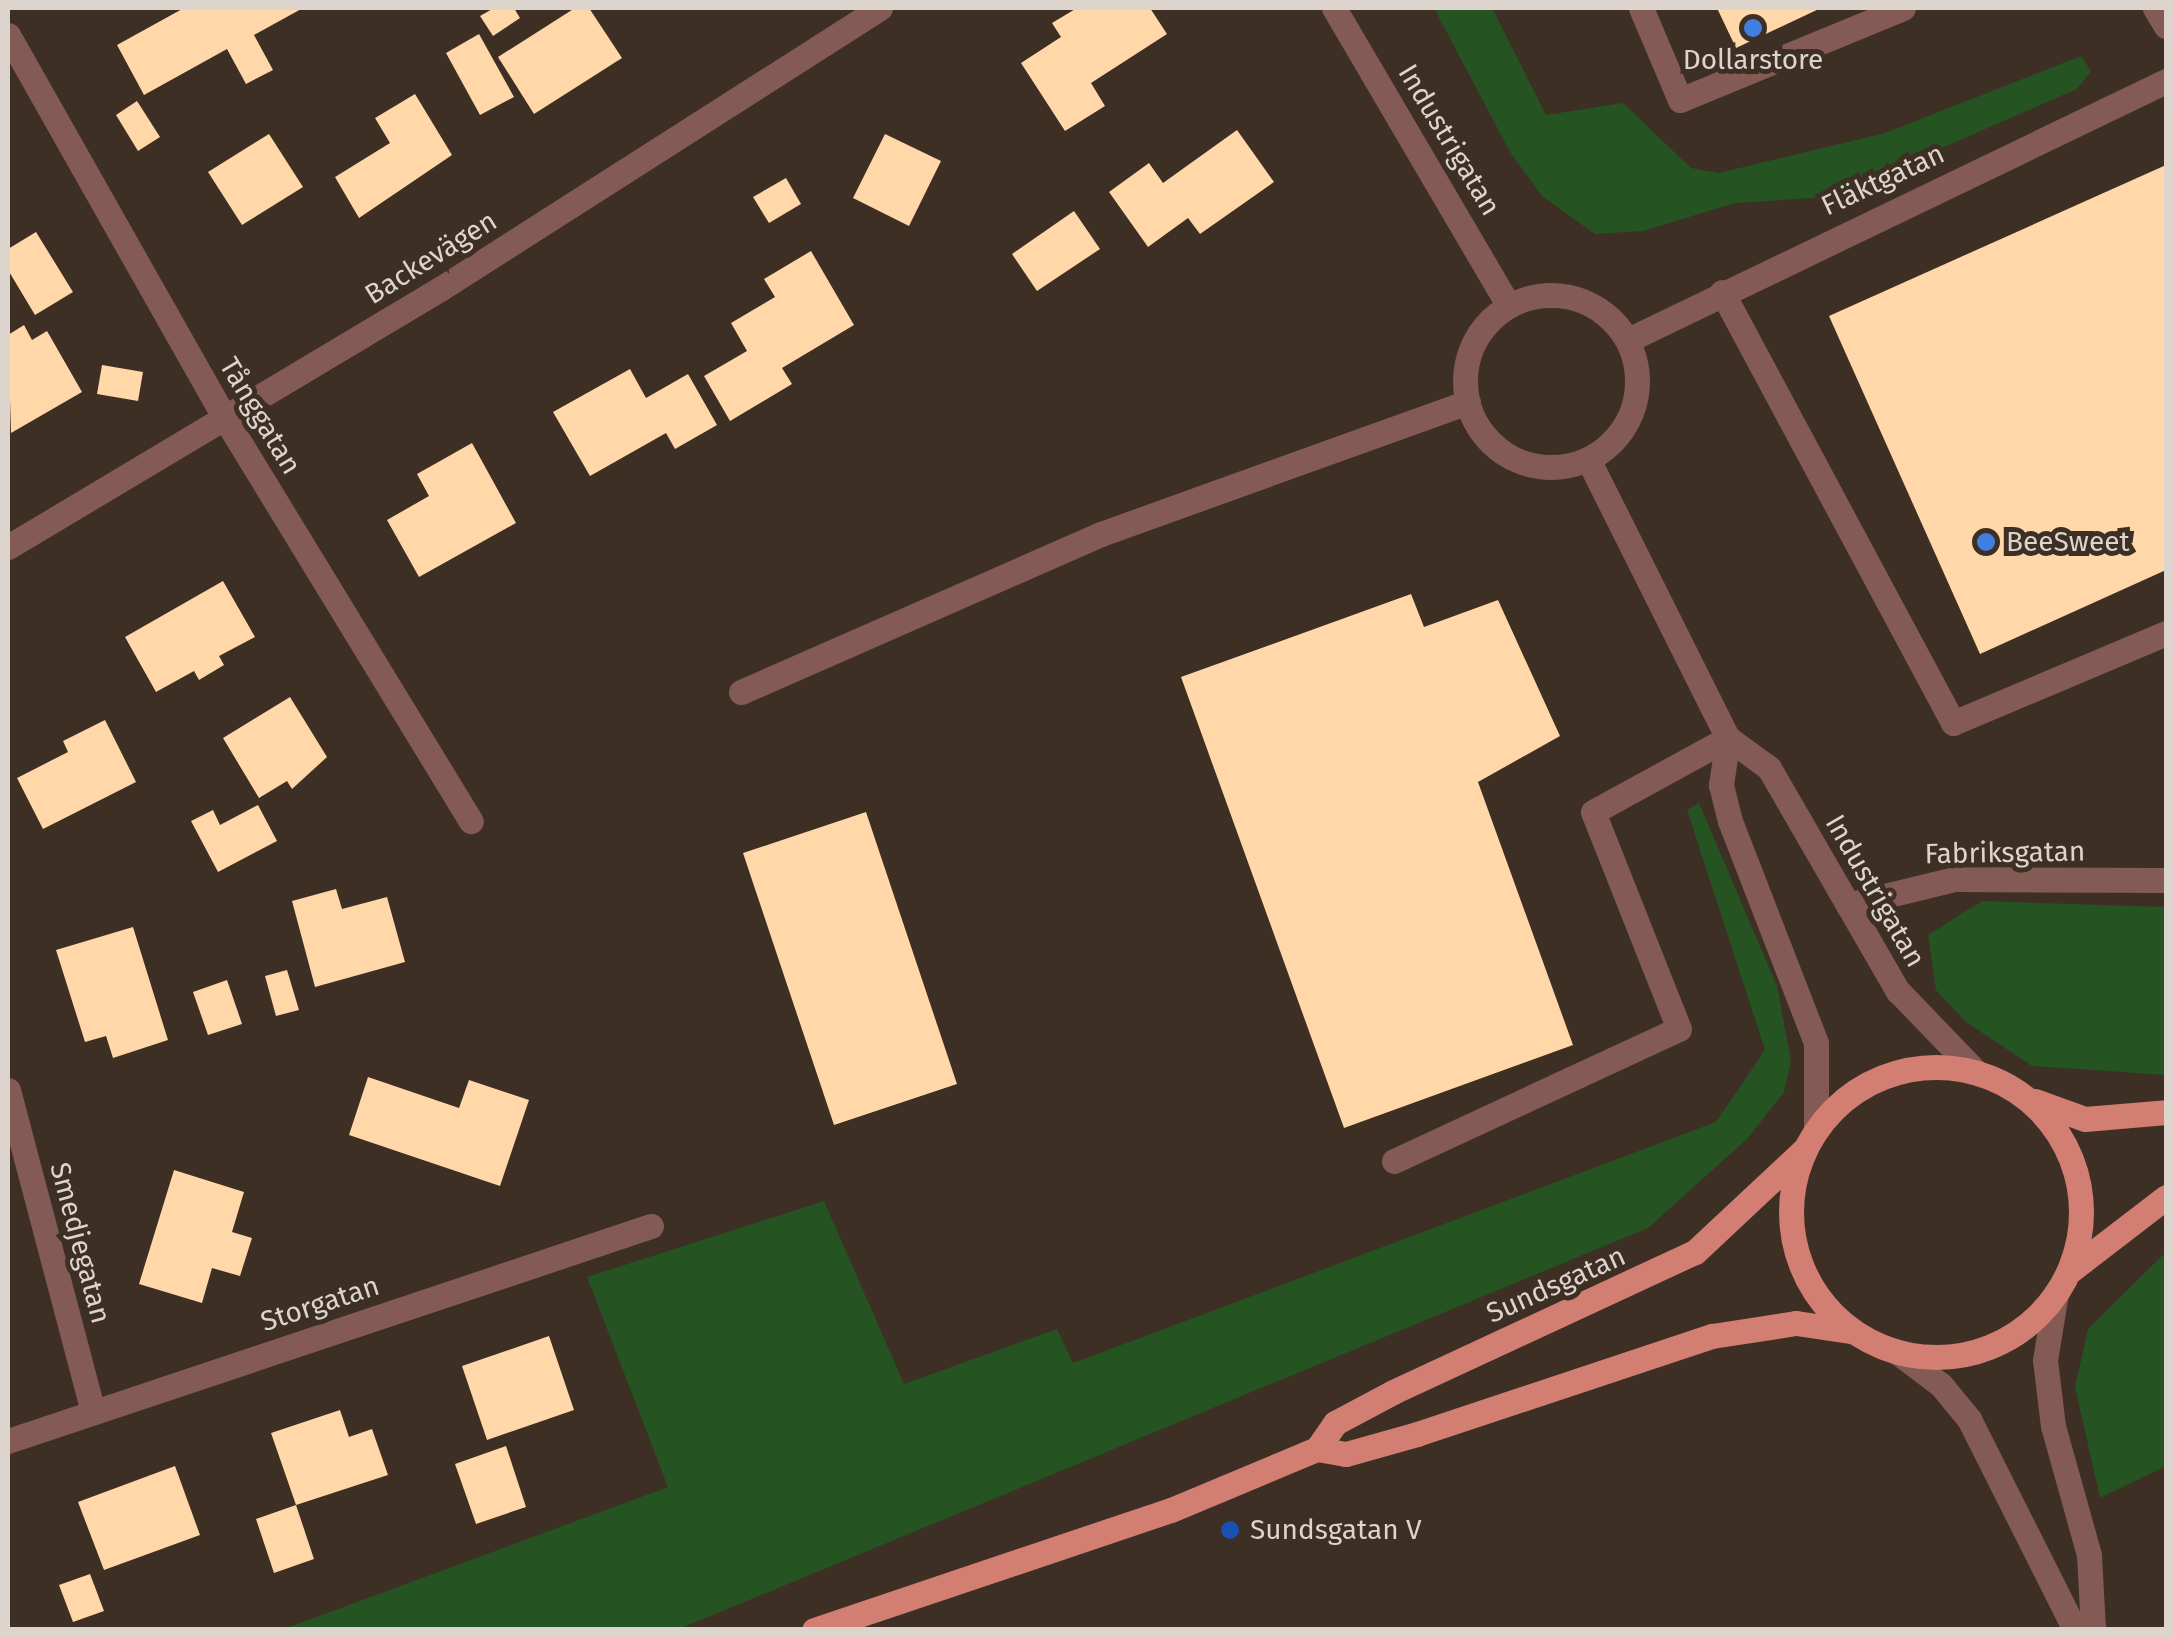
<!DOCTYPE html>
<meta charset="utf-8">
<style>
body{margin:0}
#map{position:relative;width:2174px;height:1637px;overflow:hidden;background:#3d2f24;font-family:"Fira Sans",sans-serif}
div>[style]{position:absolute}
.green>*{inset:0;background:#255322}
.building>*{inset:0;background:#ffd7a8}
.minor>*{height:25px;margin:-12.5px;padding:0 12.5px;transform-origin:12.5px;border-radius:12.5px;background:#835a54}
.minor>.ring{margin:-12.5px;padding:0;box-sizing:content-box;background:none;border:25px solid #835a54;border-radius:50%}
.major>*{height:25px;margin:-12.5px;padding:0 12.5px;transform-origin:12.5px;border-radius:12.5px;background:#d27e73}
.major>.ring{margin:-12.5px;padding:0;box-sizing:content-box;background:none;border:25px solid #d27e73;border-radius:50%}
.dots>*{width:28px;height:28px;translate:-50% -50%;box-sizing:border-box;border:5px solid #3d2f24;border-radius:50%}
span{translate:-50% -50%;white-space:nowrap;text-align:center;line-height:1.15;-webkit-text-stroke:10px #3d2f24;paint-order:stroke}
.poi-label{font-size:28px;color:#ddd4cd}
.left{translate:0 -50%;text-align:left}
.street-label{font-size:28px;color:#ddd4cd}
.frame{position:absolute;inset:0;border:10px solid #ddd4cd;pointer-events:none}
</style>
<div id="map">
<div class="green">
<div style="clip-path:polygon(1434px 8px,1492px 8px,1546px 115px,1623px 103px,1691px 168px,1719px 173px,1885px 133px,2081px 56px,2091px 71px,2077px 89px,1829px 197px,1735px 203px,1643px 231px,1595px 234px,1542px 196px,1510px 152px)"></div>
<div style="clip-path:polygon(1699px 803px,1777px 986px,1791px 1061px,1784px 1092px,1748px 1138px,1648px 1228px,679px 1629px,284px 1629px,668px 1487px,587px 1277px,824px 1201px,904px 1384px,1057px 1329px,1073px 1363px,1716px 1122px,1765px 1050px,1687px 810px)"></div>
<div style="clip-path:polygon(1982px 901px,2166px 907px,2166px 1075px,2032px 1066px,1966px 1022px,1936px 990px,1928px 935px)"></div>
<div style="clip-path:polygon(2166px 1252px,2166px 1466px,2100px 1498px,2075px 1387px,2088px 1329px)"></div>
</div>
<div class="building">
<div style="clip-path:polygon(184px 8px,303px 8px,254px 35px,273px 70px,246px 84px,227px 49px,144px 95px,117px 45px)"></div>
<div style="clip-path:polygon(494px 8px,514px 8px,520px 18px,493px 36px,480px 16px)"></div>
<div style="clip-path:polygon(575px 8px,589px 8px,622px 58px,534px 114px,498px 57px)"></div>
<div style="clip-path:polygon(1077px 8px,1150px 8px,1167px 34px,1091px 83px,1105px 106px,1065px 131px,1021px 63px,1061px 37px,1052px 23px)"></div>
<div style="clip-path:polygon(1717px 8px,1821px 8px,1736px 48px)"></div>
<div style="clip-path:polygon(479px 34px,514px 97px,480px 115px,446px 53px)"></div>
<div style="clip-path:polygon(415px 94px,452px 155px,359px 218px,335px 177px,390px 143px,375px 118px)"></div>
<div style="clip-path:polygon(137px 101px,160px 137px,138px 151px,116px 115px)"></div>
<div style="clip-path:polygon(1237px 130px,1274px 182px,1200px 234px,1188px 218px,1148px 247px,1109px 192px,1149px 163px,1163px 183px)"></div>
<div style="clip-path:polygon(269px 134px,303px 187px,242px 225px,208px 172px)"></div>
<div style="clip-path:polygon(885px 134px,941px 161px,909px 226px,853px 198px)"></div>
<div style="clip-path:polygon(2166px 165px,2166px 570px,1980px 654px,1829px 316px)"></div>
<div style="clip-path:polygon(786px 178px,801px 204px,769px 223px,753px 197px)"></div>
<div style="clip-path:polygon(1074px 211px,1100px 249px,1037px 291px,1012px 254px)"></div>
<div style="clip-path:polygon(36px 232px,73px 292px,35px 315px,8px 270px,8px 249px)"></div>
<div style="clip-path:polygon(811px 251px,854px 325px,782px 368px,792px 384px,730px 421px,704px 376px,747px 351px,731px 323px,775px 297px,764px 279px)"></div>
<div style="clip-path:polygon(24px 325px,32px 340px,47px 331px,82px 392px,11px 433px,8px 335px)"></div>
<div style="clip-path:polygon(102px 365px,143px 372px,138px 401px,97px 394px)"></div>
<div style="clip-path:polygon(630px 369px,646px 398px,688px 374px,717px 425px,675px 449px,666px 433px,590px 476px,553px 412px)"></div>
<div style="clip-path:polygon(472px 443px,516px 523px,419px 577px,387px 520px,429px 496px,417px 474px)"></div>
<div style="clip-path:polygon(223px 581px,255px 637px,219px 656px,224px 665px,199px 680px,194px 671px,156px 692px,125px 637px)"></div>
<div style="clip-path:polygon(1411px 594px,1424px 627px,1498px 600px,1560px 736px,1478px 782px,1573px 1045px,1344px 1128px,1181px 677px)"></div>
<div style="clip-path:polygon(290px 697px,327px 757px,292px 789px,287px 781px,259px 798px,223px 738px)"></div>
<div style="clip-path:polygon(105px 720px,136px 782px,43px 829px,17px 778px,68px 752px,63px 741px)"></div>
<div style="clip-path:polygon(258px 805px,277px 841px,218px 872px,191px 821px,213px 810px,220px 825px)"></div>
<div style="clip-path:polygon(866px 812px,957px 1084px,834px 1125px,743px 853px)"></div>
<div style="clip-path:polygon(336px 889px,342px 909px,387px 897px,405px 962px,315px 987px,292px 901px)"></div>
<div style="clip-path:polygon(133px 927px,168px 1040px,113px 1058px,106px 1036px,85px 1042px,56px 950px)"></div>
<div style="clip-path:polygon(287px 970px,299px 1010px,276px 1016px,265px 976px)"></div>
<div style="clip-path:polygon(227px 980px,242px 1024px,208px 1035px,193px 992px)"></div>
<div style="clip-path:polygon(368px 1077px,459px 1108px,469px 1080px,529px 1100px,500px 1186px,349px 1135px)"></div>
<div style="clip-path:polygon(174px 1170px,244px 1192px,232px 1232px,252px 1238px,240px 1276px,212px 1268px,202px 1303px,139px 1284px)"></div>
<div style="clip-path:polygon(549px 1336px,574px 1410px,487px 1440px,462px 1366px)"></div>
<div style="clip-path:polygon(340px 1410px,349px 1437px,372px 1429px,388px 1475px,296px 1505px,271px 1433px)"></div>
<div style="clip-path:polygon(506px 1446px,526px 1507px,476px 1524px,455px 1464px)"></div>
<div style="clip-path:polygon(175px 1466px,200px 1535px,104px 1570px,78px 1502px)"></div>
<div style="clip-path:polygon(296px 1505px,314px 1559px,274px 1573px,256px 1519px)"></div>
<div style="clip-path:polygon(90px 1574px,104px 1611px,73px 1622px,59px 1585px)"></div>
</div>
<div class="minor">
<div style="left:1334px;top:8px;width:344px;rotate:59.6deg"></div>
<div style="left:1641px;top:8px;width:100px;rotate:67deg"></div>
<div style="left:1680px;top:100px;width:241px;rotate:-22.4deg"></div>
<div style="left:2155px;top:8px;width:21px;rotate:59deg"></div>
<div style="left:8px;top:35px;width:442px;rotate:60.5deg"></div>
<div style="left:226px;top:420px;width:470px;rotate:58.6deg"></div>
<div style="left:1722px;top:292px;width:489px;rotate:61.8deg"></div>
<div style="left:1953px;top:723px;width:231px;rotate:-22.9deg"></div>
<div class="ring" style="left:1465px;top:295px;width:147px;height:147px"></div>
<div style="left:1628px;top:340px;width:597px;rotate:-25.71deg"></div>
<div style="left:1588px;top:459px;width:312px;rotate:63.4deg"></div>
<div style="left:1728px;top:738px;width:51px;rotate:36.2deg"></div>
<div style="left:1769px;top:768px;width:258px;rotate:60deg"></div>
<div style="left:1898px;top:991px;width:112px;rotate:46.1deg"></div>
<div style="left:8px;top:547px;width:503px;rotate:-30.85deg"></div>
<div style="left:440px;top:289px;width:522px;rotate:-32.56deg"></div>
<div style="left:741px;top:692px;width:393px;rotate:-23.7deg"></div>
<div style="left:1101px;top:534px;width:390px;rotate:-19.8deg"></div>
<div style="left:1728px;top:738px;width:48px;rotate:98.5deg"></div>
<div style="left:1721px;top:785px;width:37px;rotate:76deg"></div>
<div style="left:1730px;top:821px;width:238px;rotate:68.8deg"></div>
<div style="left:1816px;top:1043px;width:88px;rotate:90deg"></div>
<div style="left:1848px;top:905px;width:110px;rotate:-13.7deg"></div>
<div style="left:1955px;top:879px;width:211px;rotate:0.3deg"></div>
<div style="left:8px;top:1090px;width:333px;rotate:75.2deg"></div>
<div style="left:1394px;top:1161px;width:314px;rotate:-24.9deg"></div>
<div style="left:1679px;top:1029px;width:233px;rotate:-111.6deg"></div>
<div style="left:1593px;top:812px;width:154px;rotate:-28.7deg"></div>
<div style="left:2056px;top:1293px;width:68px;rotate:99.3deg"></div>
<div style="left:2045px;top:1360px;width:66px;rotate:83.1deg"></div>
<div style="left:2053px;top:1426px;width:134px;rotate:74.4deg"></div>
<div style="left:2089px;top:1555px;width:75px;rotate:86.9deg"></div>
<div style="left:1896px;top:1351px;width:56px;rotate:37.1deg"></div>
<div style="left:1941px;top:1385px;width:44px;rotate:50.5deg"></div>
<div style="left:1969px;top:1419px;width:236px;rotate:63.3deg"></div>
<div style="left:8px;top:1441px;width:678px;rotate:-18.49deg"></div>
</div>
<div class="major">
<div class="ring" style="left:1791px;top:1067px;width:265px;height:265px"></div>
<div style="left:2035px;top:1101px;width:53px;rotate:19.8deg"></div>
<div style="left:2085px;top:1119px;width:81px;rotate:-4.9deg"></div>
<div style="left:2071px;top:1270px;width:120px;rotate:-37.5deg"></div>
<div style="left:1317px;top:1449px;width:29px;rotate:10deg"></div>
<div style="left:1346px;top:1454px;width:74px;rotate:-15.7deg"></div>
<div style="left:1417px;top:1434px;width:311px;rotate:-18.4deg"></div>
<div style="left:1712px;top:1336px;width:85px;rotate:-8.8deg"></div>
<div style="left:1796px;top:1323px;width:56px;rotate:8.3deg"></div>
<div style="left:814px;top:1630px;width:377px;rotate:-18.6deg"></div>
<div style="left:1171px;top:1510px;width:158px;rotate:-22.7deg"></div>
<div style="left:1317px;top:1449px;width:32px;rotate:-55deg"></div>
<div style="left:1335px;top:1423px;width:66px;rotate:-28.1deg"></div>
<div style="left:1393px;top:1392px;width:333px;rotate:-24.9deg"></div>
<div style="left:1695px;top:1252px;width:149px;rotate:-43.1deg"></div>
</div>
<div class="dots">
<div style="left:1753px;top:28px;background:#3f7fe0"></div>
<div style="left:1986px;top:542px;background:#3f7fe0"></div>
<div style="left:1230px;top:1530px;background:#1a4fb4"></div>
</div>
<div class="poi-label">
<span style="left:1753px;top:60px">Dollarstore</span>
<span class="left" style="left:2006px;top:542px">BeeSweet</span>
<span class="left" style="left:1250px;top:1530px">Sundsgatan V</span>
</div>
<div class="street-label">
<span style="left:1449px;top:140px;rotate:59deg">Industrigatan</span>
<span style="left:1883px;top:180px;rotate:-25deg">Fläktgatan</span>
<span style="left:431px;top:258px;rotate:-32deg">Backevägen</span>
<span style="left:260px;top:416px;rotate:59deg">Tånggatan</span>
<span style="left:2005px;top:853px;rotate:-1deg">Fabriksgatan</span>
<span style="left:1875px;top:891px;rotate:60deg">Industrigatan</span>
<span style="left:80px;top:1243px;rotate:75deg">Smedjegatan</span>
<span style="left:1556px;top:1285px;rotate:-24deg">Sundsgatan</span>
<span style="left:320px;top:1304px;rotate:-18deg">Storgatan</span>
</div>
<div class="frame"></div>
</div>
